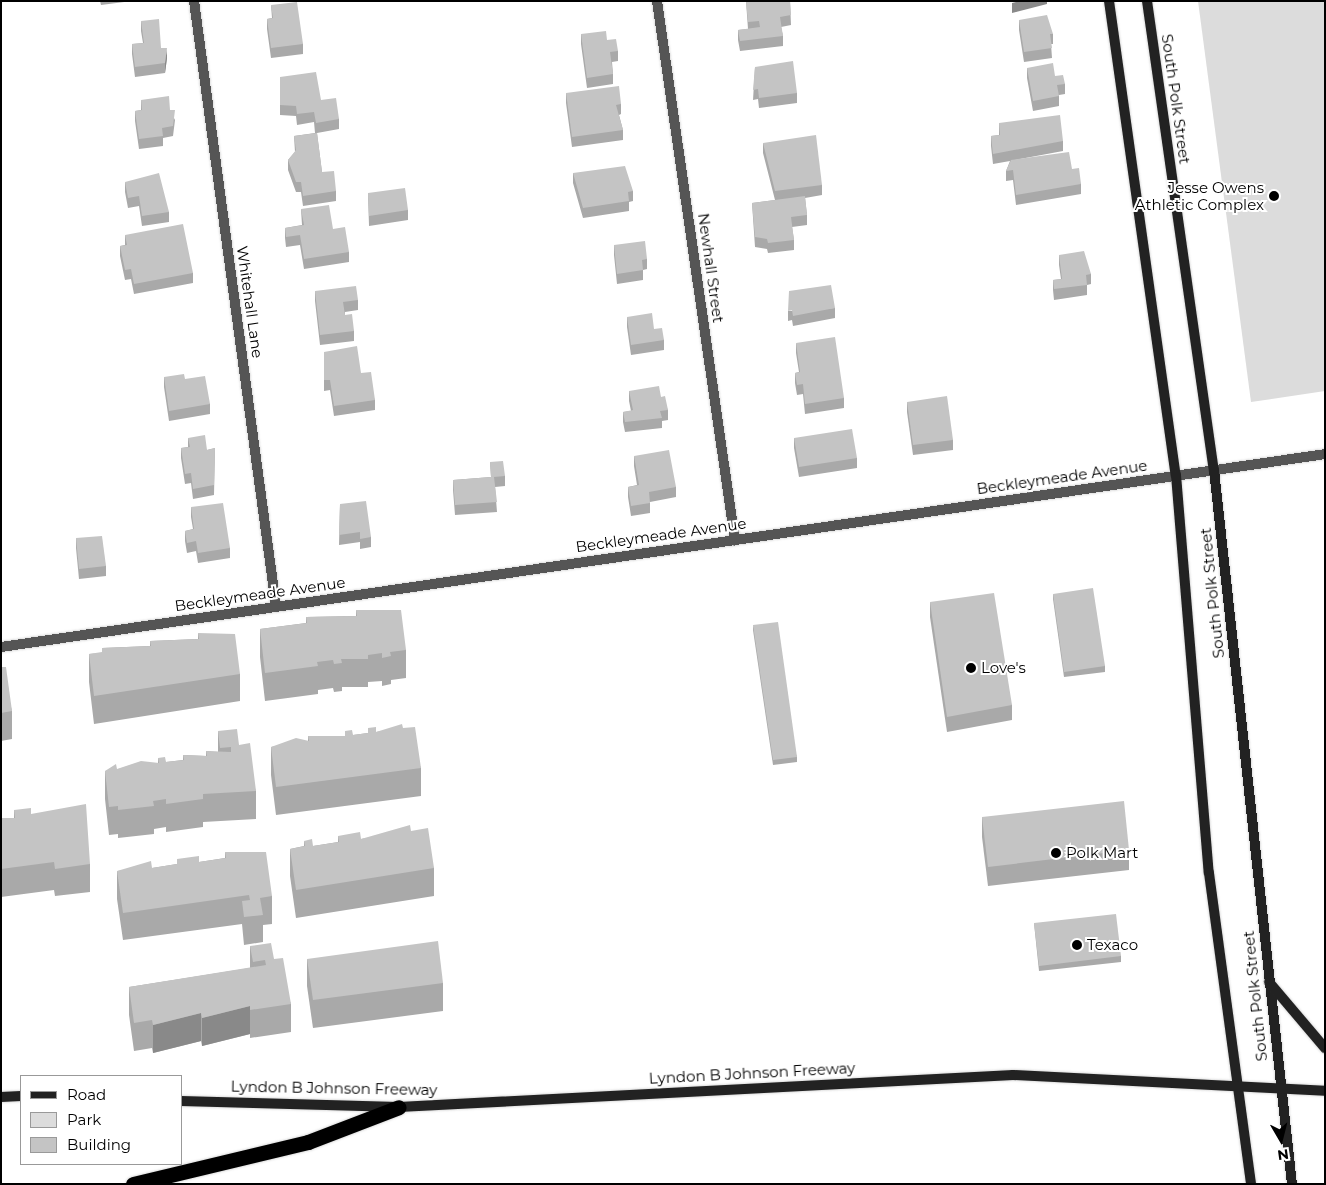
<!DOCTYPE html>
<style>
body{margin:0}
#map{position:relative;width:1326px;height:1185px;overflow:hidden;background:#fff;font-family:Montserrat,sans-serif}
div>[style]{position:absolute}
.green>*{inset:0;background:#dcdcdc}
.roads{filter:drop-shadow(0 0 1px #dbdbdb) drop-shadow(0 0 1px #dbdbdb)}
.minor>*{height:10px;margin:-5px;padding:0 5px;transform-origin:5px;border-radius:5px;background:#555}
.tertiary>*{height:10px;margin:-5px;padding:0 5px;transform-origin:5px;border-radius:5px;background:#555}
.secondary>*{height:10px;margin:-5px;padding:0 5px;transform-origin:5px;border-radius:5px;background:#222}
.motorway>*{height:15px;margin:-7.5px;padding:0 7.5px;transform-origin:7.5px;border-radius:7.5px;background:#000}
.wall>*{inset:0;background:#a9a9a9}
.shaded-wall>*{inset:0;background:#898989}
.building>*{inset:0;background:#c4c4c4}
.dots>*{width:14px;height:14px;translate:-50% -50%;box-sizing:border-box;border:2px solid #fff;border-radius:50%}
span{translate:-50% -50%;white-space:nowrap;text-align:center;line-height:1.15;-webkit-text-stroke:4px #fff;paint-order:stroke}
.street-label{font-size:15px;color:#000}
.poi-label{font-size:15px;color:#000}
.right{translate:-100% -50%;text-align:right}
.left{translate:0 -50%;text-align:left}
.frame{position:absolute;inset:0;border:2px solid #000;pointer-events:none}
.legend{position:absolute;left:20px;top:1075px;width:162px;height:90px;box-sizing:border-box;background:#fff;border:1px solid #999;margin:0;padding:6px 9px;list-style:none;font-size:15px;color:#000}
.legend li{display:flex;align-items:center;gap:10px;height:25px}
.legend b{width:25px;border:1px solid #999}
.north{position:absolute;left:1256px;top:1115px;width:50px;height:50px;-webkit-text-stroke:4px #fff;paint-order:stroke;rotate:172deg;font-size:14px;font-weight:700;line-height:20px;text-align:center;color:#000}
.north::after{content:'';display:block;margin:auto;width:18px;height:22px;background:#000;clip-path:polygon(50% 0,100% 100%,50% 72%,0 100%)}
</style>
<div id="map">
<div class="green">
<div style="clip-path:polygon(1198px 1px,1325px 1px,1325px 391px,1251px 402px)"></div>
</div>
<div class="roads">
<div class="minor">
<div style="left:194px;top:1px;width:611px;rotate:82.28deg"></div>
<div style="left:657px;top:1px;width:545px;rotate:81.77deg"></div>
</div>
<div class="tertiary">
<div style="left:1px;top:647px;width:1338px;rotate:-8.29deg"></div>
</div>
<div class="secondary">
<div style="left:1109px;top:1px;width:479px;rotate:82deg"></div>
<div style="left:1176px;top:475px;width:399px;rotate:85.3deg"></div>
<div style="left:1209px;top:873px;width:314px;rotate:82.3deg"></div>
<div style="left:1147px;top:1px;width:474px;rotate:81.9deg"></div>
<div style="left:1214px;top:470px;width:718px;rotate:83.77deg"></div>
<div style="left:1269px;top:982px;width:87px;rotate:49.7deg"></div>
<div style="left:1px;top:1097px;width:20px;rotate:-3deg"></div>
<div style="left:181px;top:1101px;width:218px;rotate:1.6deg"></div>
<div style="left:399px;top:1107px;width:615px;rotate:-2.98deg"></div>
<div style="left:1013px;top:1075px;width:312px;rotate:2.9deg"></div>
</div>
<div class="motorway">
<div style="left:133px;top:1184px;width:180px;rotate:-13.5deg"></div>
<div style="left:308px;top:1142px;width:97px;rotate:-21deg"></div>
</div>
</div>
<div class="wall">
<div style="clip-path:polygon(100px 1px,132px 1px,101px 5px)"></div>
<div style="clip-path:polygon(746px 1px,790px 1px,791px 25px,781px 27px,783px 36px,783px 46px,740px 51px,738px 40px,738px 30px,748px 29px)"></div>
<div style="clip-path:polygon(271px 5px,303px 44px,303px 54px,271px 58px,267px 29px,267px 19px,272px 18px)"></div>
<div style="clip-path:polygon(1019px 20px,1053px 34px,1053px 44px,1051px 44px,1052px 58px,1024px 62px,1019px 30px)"></div>
<div style="clip-path:polygon(141px 21px,161px 48px,167px 58px,165px 73px,135px 77px,132px 54px,132px 44px,143px 43px,141px 31px)"></div>
<div style="clip-path:polygon(581px 34px,607px 40px,618px 51px,618px 61px,612px 62px,613px 74px,613px 84px,587px 88px,581px 44px)"></div>
<div style="clip-path:polygon(755px 67px,797px 93px,797px 103px,759px 108px,758px 99px,753px 100px)"></div>
<div style="clip-path:polygon(1027px 68px,1055px 76px,1065px 84px,1065px 94px,1059px 95px,1059px 106px,1033px 111px,1027px 78px)"></div>
<div style="clip-path:polygon(280px 77px,321px 100px,339px 119px,339px 129px,317px 133px,322px 172px,336px 191px,336px 201px,303px 206px,301px 192px,296px 192px,288px 170px,288px 160px,295px 152px,294px 136px,315px 133px,314px 122px,297px 125px,296px 116px,280px 115px)"></div>
<div style="clip-path:polygon(566px 93px,621px 104px,621px 114px,619px 115px,623px 130px,623px 140px,572px 147px,566px 103px)"></div>
<div style="clip-path:polygon(141px 100px,170px 110px,175px 120px,173px 136px,163px 138px,163px 146px,139px 149px,135px 121px,135px 111px,141px 110px)"></div>
<div style="clip-path:polygon(999px 123px,1063px 141px,1063px 151px,1015px 160px,1072px 169px,1081px 184px,1081px 194px,1016px 205px,1013px 180px,1006px 181px,1006px 171px,1010px 161px,993px 164px,991px 146px,991px 136px,999px 135px)"></div>
<div style="clip-path:polygon(763px 143px,822px 185px,822px 195px,805px 198px,807px 215px,807px 225px,792px 227px,794px 240px,794px 250px,768px 253px,767px 249px,755px 247px,752px 203px,775px 200px,763px 153px)"></div>
<div style="clip-path:polygon(573px 173px,633px 191px,633px 201px,629px 202px,629px 211px,583px 218px,573px 183px)"></div>
<div style="clip-path:polygon(125px 182px,169px 212px,169px 222px,142px 226px,139px 206px,128px 208px,125px 192px)"></div>
<div style="clip-path:polygon(368px 193px,408px 210px,408px 220px,369px 226px)"></div>
<div style="clip-path:polygon(301px 209px,349px 252px,349px 262px,304px 269px,300px 245px,286px 247px,285px 238px,285px 228px,302px 225px)"></div>
<div style="clip-path:polygon(125px 235px,193px 273px,193px 283px,134px 294px,131px 279px,125px 280px,120px 256px,120px 246px,125px 245px)"></div>
<div style="clip-path:polygon(614px 245px,647px 259px,647px 269px,643px 270px,643px 280px,617px 284px,614px 255px)"></div>
<div style="clip-path:polygon(1059px 255px,1091px 274px,1091px 284px,1087px 285px,1087px 295px,1054px 300px,1053px 290px,1053px 280px,1061px 279px,1059px 265px)"></div>
<div style="clip-path:polygon(315px 291px,358px 300px,358px 310px,345px 312px,345px 315px,354px 331px,354px 341px,320px 345px,315px 301px)"></div>
<div style="clip-path:polygon(835px 308px,835px 318px,793px 326px,792px 320px,788px 321px,788px 311px)"></div>
<div style="clip-path:polygon(627px 317px,654px 329px,664px 340px,664px 350px,631px 355px,627px 327px)"></div>
<div style="clip-path:polygon(796px 343px,844px 398px,844px 408px,805px 414px,803px 394px,797px 395px,795px 383px,795px 373px,799px 372px,796px 353px)"></div>
<div style="clip-path:polygon(324px 352px,361px 373px,375px 400px,375px 410px,334px 416px,330px 390px,324px 391px)"></div>
<div style="clip-path:polygon(164px 377px,185px 379px,210px 404px,210px 414px,169px 421px,164px 387px)"></div>
<div style="clip-path:polygon(629px 391px,661px 397px,668px 410px,668px 420px,662px 421px,662px 428px,625px 432px,623px 422px,623px 412px,631px 411px,629px 401px)"></div>
<div style="clip-path:polygon(907px 402px,953px 440px,953px 450px,913px 455px,907px 412px)"></div>
<div style="clip-path:polygon(188px 438px,207px 450px,215px 448px,214px 495px,193px 499px,191px 483px,185px 484px,181px 458px,181px 448px,188px 447px)"></div>
<div style="clip-path:polygon(794px 438px,857px 458px,857px 468px,799px 477px,794px 448px)"></div>
<div style="clip-path:polygon(634px 456px,676px 487px,676px 497px,650px 502px,650px 513px,631px 516px,628px 497px,628px 487px,637px 485px,634px 466px)"></div>
<div style="clip-path:polygon(490px 462px,505px 476px,505px 486px,495px 487px,497px 512px,455px 515px,453px 490px,453px 480px,491px 477px)"></div>
<div style="clip-path:polygon(340px 504px,371px 537px,371px 547px,360px 549px,360px 542px,339px 545px)"></div>
<div style="clip-path:polygon(191px 507px,230px 548px,230px 558px,198px 563px,196px 551px,187px 553px,185px 541px,185px 531px,193px 529px,191px 517px)"></div>
<div style="clip-path:polygon(76px 538px,106px 566px,106px 576px,79px 579px,76px 548px)"></div>
<div style="clip-path:polygon(1053px 594px,1105px 666px,1105px 672px,1064px 677px,1053px 599px)"></div>
<div style="clip-path:polygon(930px 602px,1012px 705px,1012px 720px,947px 732px,930px 617px)"></div>
<div style="clip-path:polygon(356px 610px,406px 650px,406px 678px,391px 680px,391px 684px,382px 686px,382px 681px,368px 682px,368px 687px,342px 687px,342px 691px,334px 692px,333px 688px,318px 690px,318px 694px,265px 701px,260px 657px,260px 629px,306px 623px,306px 617px,356px 616px)"></div>
<div style="clip-path:polygon(753px 625px,797px 757px,797px 762px,773px 765px,753px 630px)"></div>
<div style="clip-path:polygon(198px 633px,240px 674px,240px 701px,94px 724px,89px 682px,89px 654px,102px 653px,102px 648px,150px 646px,150px 641px,198px 639px)"></div>
<div style="clip-path:polygon(1px 667px,12px 711px,12px 739px,1px 741px)"></div>
<div style="clip-path:polygon(368px 728px,376px 732px,403px 728px,421px 768px,421px 796px,276px 815px,271px 775px,271px 747px,308px 741px,308px 736px,345px 736px,345px 731px,353px 735px,368px 733px)"></div>
<div style="clip-path:polygon(218px 731px,239px 745px,256px 791px,256px 819px,203px 822px,203px 827px,166px 832px,166px 827px,154px 829px,154px 834px,118px 838px,118px 834px,109px 835px,105px 799px,105px 771px,158px 763px,158px 758px,166px 762px,183px 760px,183px 755px,206px 756px,206px 751px,218px 752px)"></div>
<div style="clip-path:polygon(14px 810px,31px 814px,90px 864px,90px 892px,55px 896px,54px 890px,1px 897px,1px 818px,14px 818px)"></div>
<div style="clip-path:polygon(982px 817px,1129px 850px,1129px 870px,988px 886px,982px 837px)"></div>
<div style="clip-path:polygon(411px 831px,434px 868px,434px 896px,296px 918px,290px 876px,290px 849px,304px 846px,304px 841px,313px 846px,338px 842px,338px 836px,361px 839px)"></div>
<div style="clip-path:polygon(225px 852px,272px 896px,272px 924px,263px 925px,263px 942px,244px 945px,242px 924px,123px 940px,117px 899px,117px 871px,152px 868px,177px 864px,177px 859px,199px 862px,225px 858px)"></div>
<div style="clip-path:polygon(1034px 923px,1121px 956px,1121px 962px,1039px 971px)"></div>
<div style="clip-path:polygon(250px 946px,274px 959px,291px 1004px,291px 1032px,250px 1038px,250px 1034px,202px 1046px,201px 1041px,153px 1053px,152px 1048px,134px 1051px,129px 1015px,129px 987px,250px 968px)"></div>
<div style="clip-path:polygon(307px 959px,443px 983px,443px 1011px,313px 1028px,307px 986px)"></div>
</div>
<div class="shaded-wall">
<div style="clip-path:polygon(1020px 1px,1047px 1px,1047px 4px,1012px 13px,1012px 3px)"></div>
<div style="clip-path:polygon(167px 48px,167px 58px,165px 73px,165px 63px)"></div>
<div style="clip-path:polygon(250px 1006px,250px 1034px,202px 1046px,202px 1018px)"></div>
<div style="clip-path:polygon(201px 1013px,201px 1041px,153px 1053px,153px 1025px)"></div>
</div>
<div class="building">
<div style="clip-path:polygon(746px 1px,790px 1px,791px 15px,780px 17px,783px 36px,740px 41px,738px 30px,760px 27px,759px 21px,748px 22px)"></div>
<div style="clip-path:polygon(297px 2px,303px 44px,271px 48px,267px 19px,273px 18px,271px 5px)"></div>
<div style="clip-path:polygon(1047px 15px,1053px 34px,1050px 34px,1052px 48px,1024px 52px,1019px 20px)"></div>
<div style="clip-path:polygon(159px 19px,161px 48px,167px 48px,165px 63px,135px 67px,132px 44px,144px 43px,141px 21px)"></div>
<div style="clip-path:polygon(606px 31px,607px 40px,616px 39px,618px 51px,610px 52px,613px 74px,587px 78px,581px 34px)"></div>
<div style="clip-path:polygon(793px 61px,797px 93px,759px 98px,758px 89px,753px 90px,755px 67px)"></div>
<div style="clip-path:polygon(1053px 63px,1055px 76px,1063px 75px,1065px 84px,1057px 85px,1059px 96px,1033px 101px,1027px 68px)"></div>
<div style="clip-path:polygon(316px 72px,321px 100px,336px 98px,339px 119px,316px 123px,314px 112px,297px 114px,296px 106px,280px 105px,280px 77px)"></div>
<div style="clip-path:polygon(619px 86px,621px 104px,616px 105px,623px 130px,572px 137px,566px 93px)"></div>
<div style="clip-path:polygon(169px 96px,170px 110px,175px 110px,173px 126px,162px 128px,163px 136px,139px 139px,135px 111px,142px 110px,141px 100px)"></div>
<div style="clip-path:polygon(1060px 115px,1063px 141px,993px 154px,991px 136px,1000px 135px,999px 123px)"></div>
<div style="clip-path:polygon(317px 133px,322px 172px,334px 171px,336px 191px,303px 196px,301px 182px,296px 182px,288px 160px,296px 150px,294px 136px)"></div>
<div style="clip-path:polygon(816px 135px,822px 185px,775px 191px,763px 143px)"></div>
<div style="clip-path:polygon(1069px 152px,1072px 169px,1079px 168px,1081px 184px,1016px 195px,1013px 170px,1006px 171px,1011px 160px)"></div>
<div style="clip-path:polygon(625px 166px,633px 191px,628px 192px,629px 201px,583px 208px,573px 173px)"></div>
<div style="clip-path:polygon(159px 173px,169px 212px,142px 216px,139px 196px,128px 198px,125px 182px)"></div>
<div style="clip-path:polygon(405px 188px,408px 210px,369px 216px,368px 193px)"></div>
<div style="clip-path:polygon(805px 196px,807px 215px,791px 217px,794px 240px,768px 243px,767px 239px,755px 237px,752px 203px)"></div>
<div style="clip-path:polygon(329px 205px,333px 229px,345px 227px,349px 252px,304px 259px,300px 235px,286px 237px,285px 228px,304px 225px,301px 209px)"></div>
<div style="clip-path:polygon(183px 224px,193px 273px,134px 284px,131px 269px,125px 270px,120px 246px,127px 245px,125px 235px)"></div>
<div style="clip-path:polygon(645px 241px,647px 259px,642px 260px,643px 270px,617px 274px,614px 245px)"></div>
<div style="clip-path:polygon(1084px 251px,1091px 274px,1086px 275px,1087px 285px,1054px 289px,1053px 280px,1062px 279px,1059px 255px)"></div>
<div style="clip-path:polygon(831px 285px,835px 308px,793px 316px,792px 310px,788px 311px,789px 291px)"></div>
<div style="clip-path:polygon(356px 286px,358px 300px,343px 302px,345px 315px,352px 314px,354px 331px,320px 335px,315px 291px)"></div>
<div style="clip-path:polygon(652px 313px,654px 329px,662px 328px,664px 340px,631px 345px,627px 317px)"></div>
<div style="clip-path:polygon(835px 337px,844px 398px,805px 404px,803px 384px,797px 385px,795px 373px,800px 372px,796px 343px)"></div>
<div style="clip-path:polygon(357px 346px,361px 373px,371px 372px,375px 400px,334px 406px,330px 380px,324px 380px,324px 352px)"></div>
<div style="clip-path:polygon(184px 374px,185px 379px,205px 376px,210px 404px,169px 411px,164px 377px)"></div>
<div style="clip-path:polygon(659px 386px,661px 397px,665px 396px,668px 410px,660px 411px,662px 418px,625px 422px,623px 412px,633px 410px,629px 391px)"></div>
<div style="clip-path:polygon(947px 396px,953px 440px,913px 445px,907px 402px)"></div>
<div style="clip-path:polygon(852px 429px,857px 458px,799px 467px,794px 438px)"></div>
<div style="clip-path:polygon(205px 435px,207px 450px,215px 448px,214px 485px,193px 489px,191px 473px,185px 474px,181px 448px,190px 447px,188px 438px)"></div>
<div style="clip-path:polygon(669px 450px,676px 487px,649px 492px,650px 503px,631px 506px,628px 487px,639px 485px,634px 456px)"></div>
<div style="clip-path:polygon(503px 461px,505px 476px,494px 477px,497px 502px,455px 505px,453px 480px,491px 477px,490px 462px)"></div>
<div style="clip-path:polygon(366px 501px,371px 537px,360px 539px,360px 532px,339px 535px,340px 504px)"></div>
<div style="clip-path:polygon(223px 503px,230px 548px,198px 553px,196px 541px,187px 543px,185px 531px,194px 529px,191px 507px)"></div>
<div style="clip-path:polygon(102px 536px,106px 566px,79px 569px,76px 538px)"></div>
<div style="clip-path:polygon(1093px 588px,1105px 666px,1064px 672px,1053px 594px)"></div>
<div style="clip-path:polygon(994px 593px,1012px 705px,947px 717px,930px 602px)"></div>
<div style="clip-path:polygon(356px 610px,401px 610px,406px 650px,390px 652px,391px 656px,382px 658px,382px 653px,368px 655px,368px 659px,341px 659px,342px 663px,334px 664px,333px 660px,317px 662px,318px 666px,265px 673px,260px 629px,307px 623px,306px 617px,357px 616px)"></div>
<div style="clip-path:polygon(778px 622px,797px 757px,773px 760px,753px 625px)"></div>
<div style="clip-path:polygon(198px 633px,235px 634px,240px 674px,94px 696px,89px 654px,102px 652px,102px 648px,151px 646px,150px 641px,199px 639px)"></div>
<div style="clip-path:polygon(1px 667px,6px 667px,12px 711px,1px 713px)"></div>
<div style="clip-path:polygon(402px 724px,403px 728px,415px 727px,421px 768px,276px 787px,271px 747px,296px 738px,309px 741px,308px 736px,345px 736px,345px 731px,352px 730px,353px 735px,368px 733px,368px 728px,376px 727px,376px 732px)"></div>
<div style="clip-path:polygon(237px 729px,239px 745px,250px 743px,256px 791px,203px 794px,203px 799px,166px 804px,166px 799px,153px 801px,154px 806px,118px 810px,118px 806px,109px 807px,105px 771px,116px 764px,117px 769px,141px 761px,159px 763px,158px 758px,165px 757px,166px 762px,184px 760px,183px 755px,207px 756px,206px 751px,231px 752px,231px 747px,220px 748px,218px 731px)"></div>
<div style="clip-path:polygon(1124px 801px,1129px 850px,988px 867px,982px 817px)"></div>
<div style="clip-path:polygon(86px 804px,90px 864px,55px 869px,54px 862px,1px 869px,1px 818px,15px 818px,14px 810px,31px 808px,31px 814px)"></div>
<div style="clip-path:polygon(410px 825px,411px 831px,428px 828px,434px 868px,296px 890px,290px 849px,305px 846px,304px 841px,312px 839px,313px 846px,339px 842px,338px 836px,360px 832px,361px 839px)"></div>
<div style="clip-path:polygon(225px 852px,266px 852px,272px 896px,260px 898px,263px 915px,244px 917px,242px 901px,250px 900px,249px 895px,123px 913px,117px 871px,151px 861px,152px 868px,177px 864px,177px 859px,199px 856px,199px 862px,226px 858px)"></div>
<div style="clip-path:polygon(1116px 914px,1121px 956px,1039px 966px,1034px 923px)"></div>
<div style="clip-path:polygon(438px 941px,443px 983px,313px 1000px,307px 959px)"></div>
<div style="clip-path:polygon(271px 943px,274px 959px,283px 958px,291px 1004px,250px 1010px,250px 1006px,202px 1018px,201px 1013px,153px 1025px,152px 1020px,134px 1023px,129px 987px,266px 965px,265px 960px,253px 962px,250px 946px)"></div>
</div>
<div class="dots">
<div style="left:1274px;top:196px;background:#000"></div>
<div style="left:971px;top:668px;background:#000"></div>
<div style="left:1056px;top:853px;background:#000"></div>
<div style="left:1077px;top:945px;background:#000"></div>
</div>
<div class="street-label">
<span style="left:1176px;top:99px;rotate:82deg">South Polk Street</span>
<span style="left:711px;top:268px;rotate:82deg">Newhall Street</span>
<span style="left:250px;top:302px;rotate:82deg">Whitehall Lane</span>
<span style="left:1062px;top:477px;rotate:-8deg">Beckleymeade Avenue</span>
<span style="left:661px;top:535px;rotate:-8deg">Beckleymeade Avenue</span>
<span style="left:1212px;top:593px;rotate:-96deg">South Polk Street</span>
<span style="left:260px;top:594px;rotate:-8deg">Beckleymeade Avenue</span>
<span style="left:1255px;top:996px;rotate:-96deg">South Polk Street</span>
<span style="left:752px;top:1073px;rotate:-3deg">Lyndon B Johnson Freeway</span>
<span style="left:334px;top:1088px;rotate:1deg">Lyndon B Johnson Freeway</span>
</div>
<div class="poi-label">
<span class="right" style="left:1264px;top:196px">Jesse Owens<br>Athletic Complex</span>
<span class="left" style="left:981px;top:668px">Love's</span>
<span class="left" style="left:1066px;top:853px">Polk Mart</span>
<span class="left" style="left:1087px;top:945px">Texaco</span>
</div>
<div class="frame"></div>
<ul class="legend">
<li><b style="height:6px;background:#222"></b>Road</li>
<li><b style="height:14px;background:#dcdcdc"></b>Park</li>
<li><b style="height:14px;background:#c4c4c4"></b>Building</li>
</ul>
<div class="north">N</div>
</div>
